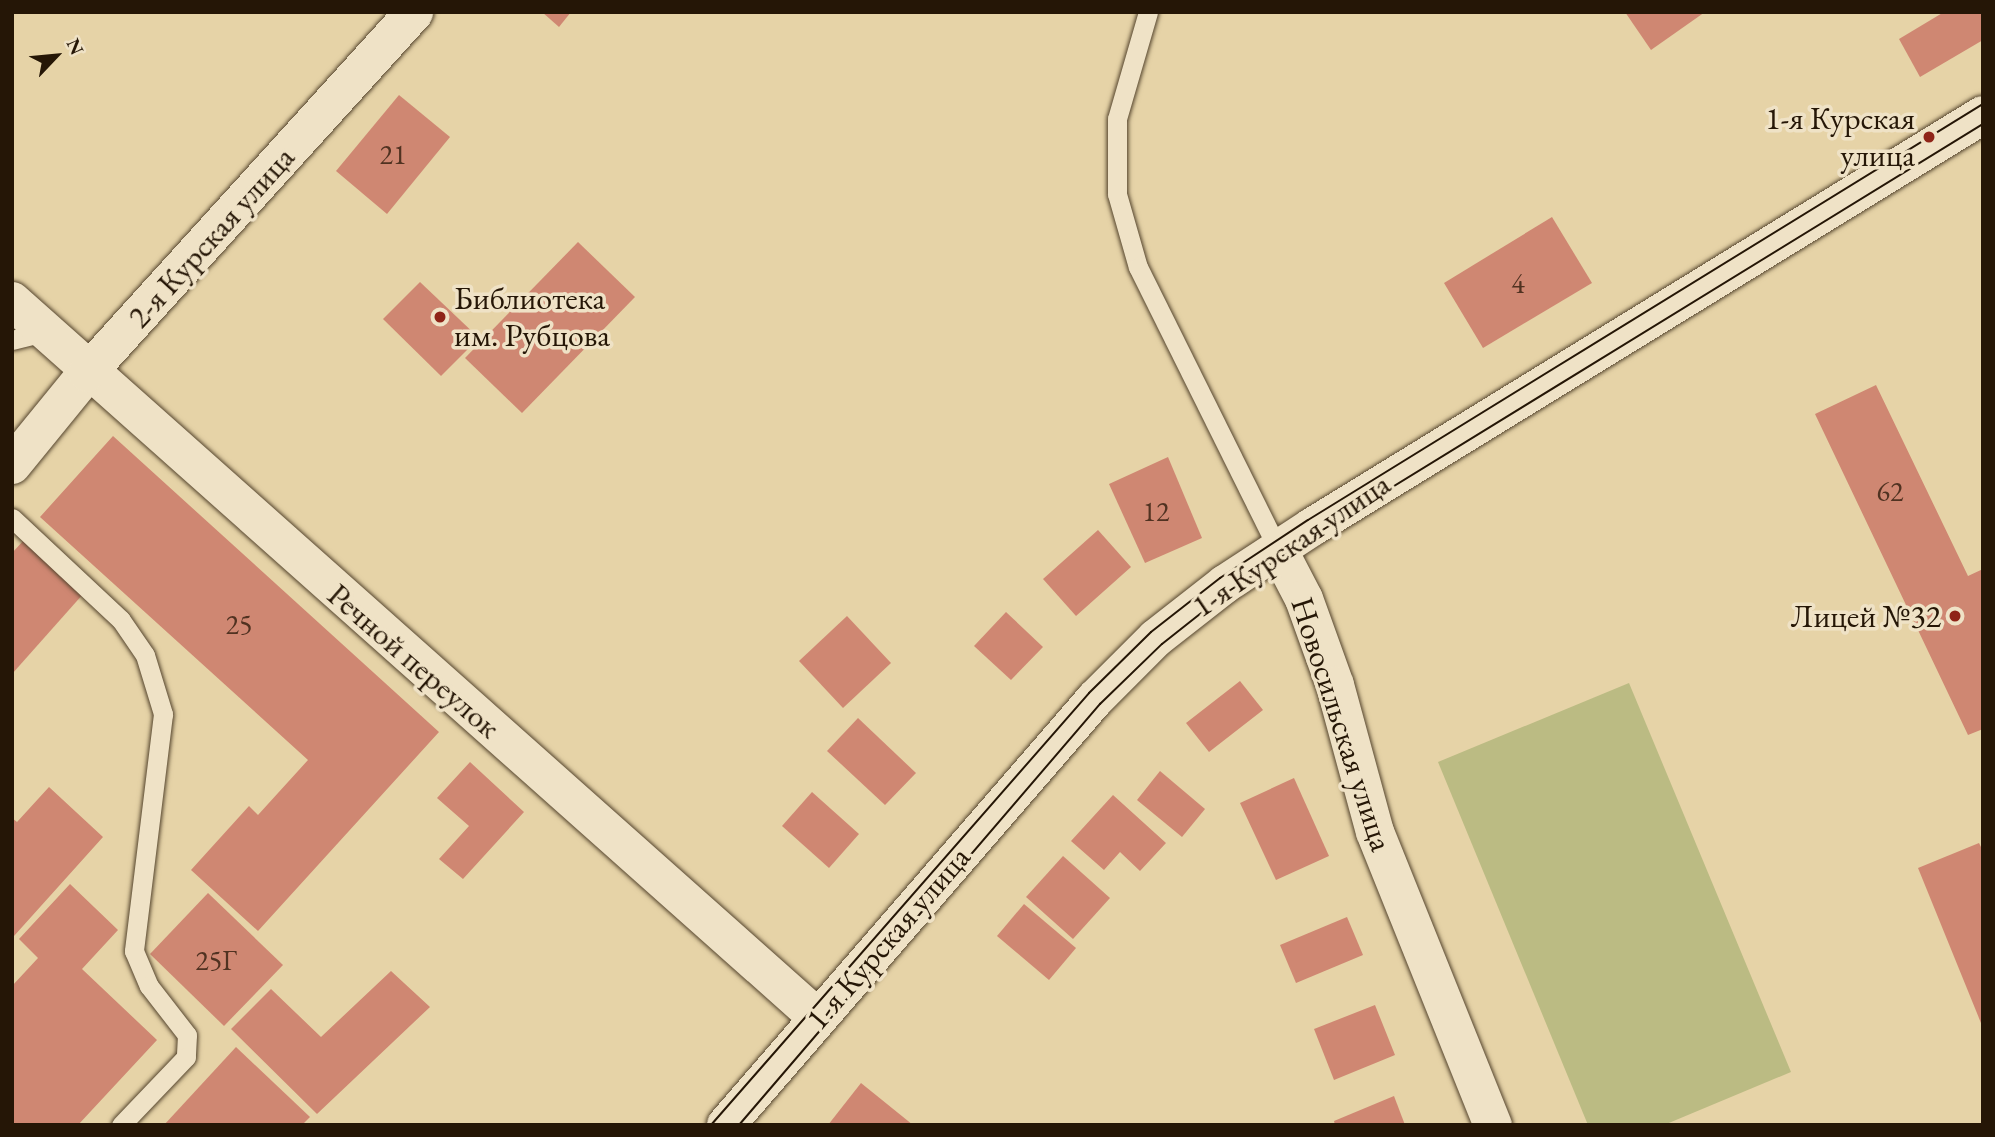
<!DOCTYPE html>
<meta charset="utf-8">
<style>
body{margin:0}
#map{position:relative;width:1995px;height:1137px;overflow:hidden;background:#e6d3a7;font-family:"EB Garamond",serif}
div>[style]{position:absolute}
.green>*{inset:0;background:#bbbb83}
.building>*{inset:0;background:#cf8772}
.roads{filter:drop-shadow(0 0 2px #55452e) drop-shadow(0 0 2px #55452e)}
.service>*{height:19px;margin:-9.5px;padding:0 9.5px;transform-origin:9.5px;border-radius:9.5px;background:#efe2c6}
.minor>*{height:38px;margin:-19px;padding:0 19px;transform-origin:19px;border-radius:19px;background:#efe2c6}
.secondary>*{height:38px;margin:-19px;padding:0 19px;transform-origin:19px;border-radius:19px;background:#efe2c6}
.tram>*{height:2px;margin:-1px;padding:0 1px;transform-origin:1px;border-radius:1px;background:#251606}
.dots>*{width:19px;height:19px;translate:-50% -50%;box-sizing:border-box;border:4px solid #efe2c6;border-radius:50%}
span{translate:-50% -50%;white-space:nowrap;text-align:center;line-height:1.15;-webkit-text-stroke:7px #efe2c6;paint-order:stroke}
.number-label{font-size:28px;color:#503221}
.number-label span{-webkit-text-stroke-width:0}
.poi-label{font-size:32px;color:#251606}
.right{translate:-100% -50%;text-align:right}
.left{translate:0 -50%;text-align:left}
.street-label{font-size:32px;color:#251606}
.frame{position:absolute;inset:0;border:14px solid #251606;pointer-events:none}
.north{position:absolute;left:21px;top:21px;width:70px;height:70px;-webkit-text-stroke:5px #efe2c6;paint-order:stroke;rotate:64deg;font-size:19px;font-weight:700;line-height:28px;text-align:center;color:#251606}
.north::after{content:'';display:block;margin:auto;width:24px;height:32px;background:#251606;clip-path:polygon(50% 0,100% 100%,50% 72%,0 100%)}
</style>
<div id="map">
<div class="green">
<div style="clip-path:polygon(1629px 683px,1791px 1072px,1664px 1125px,1588px 1125px,1438px 762px)"></div>
</div>
<div class="building">
<div style="clip-path:polygon(542px 12px,571px 12px,559px 27px)"></div>
<div style="clip-path:polygon(1625px 12px,1705px 12px,1651px 50px)"></div>
<div style="clip-path:polygon(1944px 12px,1983px 12px,1983px 40px,1920px 77px,1899px 39px)"></div>
<div style="clip-path:polygon(399px 95px,450px 137px,387px 214px,336px 171px)"></div>
<div style="clip-path:polygon(1552px 217px,1592px 283px,1483px 348px,1444px 283px)"></div>
<div style="clip-path:polygon(578px 242px,635px 297px,522px 413px,465px 358px)"></div>
<div style="clip-path:polygon(420px 282px,479px 338px,441px 376px,383px 319px)"></div>
<div style="clip-path:polygon(1876px 385px,1968px 576px,1983px 569px,1983px 729px,1968px 735px,1815px 414px)"></div>
<div style="clip-path:polygon(113px 436px,439px 732px,258px 931px,191px 870px,249px 806px,258px 815px,308px 760px,40px 517px)"></div>
<div style="clip-path:polygon(1168px 457px,1202px 538px,1145px 563px,1109px 484px)"></div>
<div style="clip-path:polygon(1098px 530px,1131px 567px,1076px 616px,1043px 579px)"></div>
<div style="clip-path:polygon(24px 540px,84px 593px,12px 674px,12px 553px)"></div>
<div style="clip-path:polygon(1006px 612px,1043px 647px,1011px 680px,974px 646px)"></div>
<div style="clip-path:polygon(847px 616px,891px 663px,843px 708px,799px 661px)"></div>
<div style="clip-path:polygon(1240px 681px,1263px 710px,1209px 752px,1186px 723px)"></div>
<div style="clip-path:polygon(858px 718px,916px 773px,885px 805px,827px 751px)"></div>
<div style="clip-path:polygon(470px 762px,524px 812px,463px 879px,439px 859px,469px 826px,437px 798px)"></div>
<div style="clip-path:polygon(1160px 771px,1205px 809px,1182px 837px,1137px 800px)"></div>
<div style="clip-path:polygon(1294px 778px,1329px 856px,1276px 880px,1240px 803px)"></div>
<div style="clip-path:polygon(49px 787px,103px 837px,14px 936px,12px 818px,17px 822px)"></div>
<div style="clip-path:polygon(812px 792px,859px 834px,829px 868px,782px 826px)"></div>
<div style="clip-path:polygon(1113px 795px,1166px 843px,1140px 871px,1120px 852px,1104px 870px,1071px 841px)"></div>
<div style="clip-path:polygon(1979px 843px,1983px 851px,1983px 1028px,1918px 868px)"></div>
<div style="clip-path:polygon(1063px 856px,1110px 898px,1073px 939px,1026px 897px)"></div>
<div style="clip-path:polygon(70px 884px,118px 930px,82px 969px,157px 1040px,78px 1125px,12px 1125px,12px 986px,38px 958px,19px 939px)"></div>
<div style="clip-path:polygon(208px 893px,283px 965px,224px 1026px,150px 954px)"></div>
<div style="clip-path:polygon(1024px 904px,1076px 948px,1049px 980px,997px 936px)"></div>
<div style="clip-path:polygon(1347px 917px,1363px 955px,1296px 983px,1280px 945px)"></div>
<div style="clip-path:polygon(391px 971px,430px 1007px,317px 1114px,231px 1029px,271px 989px,321px 1037px)"></div>
<div style="clip-path:polygon(1375px 1005px,1395px 1055px,1334px 1080px,1314px 1029px)"></div>
<div style="clip-path:polygon(236px 1047px,310px 1117px,302px 1125px,164px 1125px)"></div>
<div style="clip-path:polygon(861px 1083px,913px 1125px,828px 1125px)"></div>
<div style="clip-path:polygon(1394px 1096px,1405px 1125px,1335px 1125px,1334px 1121px)"></div>
</div>
<div class="roads">
<div class="service">
<div style="left:1148px;top:12px;width:111px;rotate:106.2deg"></div>
<div style="left:1117px;top:119px;width:75px;rotate:90deg"></div>
<div style="left:1117px;top:194px;width:76px;rotate:74deg"></div>
<div style="left:1138px;top:267px;width:315px;rotate:63.6deg"></div>
<div style="left:12px;top:340px;width:34px;rotate:-14deg"></div>
<div style="left:12px;top:518px;width:149px;rotate:43.1deg"></div>
<div style="left:121px;top:620px;width:42px;rotate:55.6deg"></div>
<div style="left:145px;top:655px;width:62px;rotate:73deg"></div>
<div style="left:163px;top:714px;width:239px;rotate:97deg"></div>
<div style="left:134px;top:951px;width:38px;rotate:67deg"></div>
<div style="left:149px;top:986px;width:62px;rotate:52.2deg"></div>
<div style="left:187px;top:1035px;width:22px;rotate:93deg"></div>
<div style="left:186px;top:1057px;width:94px;rotate:133.7deg"></div>
</div>
<div class="minor">
<div style="left:12px;top:301px;width:1079px;rotate:41.66deg"></div>
<div style="left:12px;top:465px;width:119px;rotate:-50.8deg"></div>
<div style="left:87px;top:373px;width:487px;rotate:-47.8deg"></div>
<div style="left:1278px;top:549px;width:56px;rotate:62.5deg"></div>
<div style="left:1304px;top:599px;width:91px;rotate:70.2deg"></div>
<div style="left:1335px;top:685px;width:152px;rotate:74.8deg"></div>
<div style="left:1375px;top:832px;width:316px;rotate:68.1deg"></div>
</div>
<div class="secondary">
<div style="left:726px;top:1125px;width:564px;rotate:-49.1deg"></div>
<div style="left:1095px;top:699px;width:86px;rotate:-45deg"></div>
<div style="left:1156px;top:638px;width:88px;rotate:-38deg"></div>
<div style="left:1225px;top:584px;width:104px;rotate:-33.2deg"></div>
<div style="left:1312px;top:527px;width:787px;rotate:-31.55deg"></div>
</div>
</div>
<div class="tram">
<div style="left:711px;top:1125px;width:574px;rotate:-48.81deg"></div>
<div style="left:1089px;top:693px;width:87px;rotate:-44.5deg"></div>
<div style="left:1151px;top:632px;width:88px;rotate:-38deg"></div>
<div style="left:1220px;top:578px;width:105px;rotate:-33.4deg"></div>
<div style="left:1308px;top:520px;width:793px;rotate:-31.65deg"></div>
<div style="left:739px;top:1125px;width:555px;rotate:-49.39deg"></div>
<div style="left:1100px;top:704px;width:86px;rotate:-44.1deg"></div>
<div style="left:1162px;top:644px;width:85px;rotate:-38.3deg"></div>
<div style="left:1229px;top:591px;width:104px;rotate:-33.2deg"></div>
<div style="left:1316px;top:534px;width:783px;rotate:-31.58deg"></div>
</div>
<div class="dots">
<div style="left:1929px;top:137px;background:#8f2418"></div>
<div style="left:440px;top:317px;background:#8f2418"></div>
<div style="left:1955px;top:616px;background:#8f2418"></div>
</div>
<div class="number-label">
<span style="left:393px;top:154px">21</span>
<span style="left:1518px;top:283px">4</span>
<span style="left:1890px;top:491px">62</span>
<span style="left:1156px;top:511px">12</span>
<span style="left:239px;top:624px">25</span>
<span style="left:216px;top:960px">25Г</span>
</div>
<div class="poi-label">
<span class="right" style="left:1915px;top:137px">1-я Курская<br>улица</span>
<span class="left" style="left:454px;top:317px">Библиотека<br>им. Рубцова</span>
<span class="right" style="left:1941px;top:616px">Лицей №32</span>
</div>
<div class="street-label">
<span style="left:211px;top:237px;rotate:-48deg">2-я Курская улица</span>
<span style="left:1291px;top:545px;rotate:-34deg">1-я Курская улица</span>
<span style="left:414px;top:661px;rotate:41deg">Речной переулок</span>
<span style="left:1342px;top:724px;rotate:72deg">Новосильская улица</span>
<span style="left:888px;top:938px;rotate:-49deg">1-я Курская улица</span>
</div>
<div class="frame"></div>
<div class="north">N</div>
</div>
